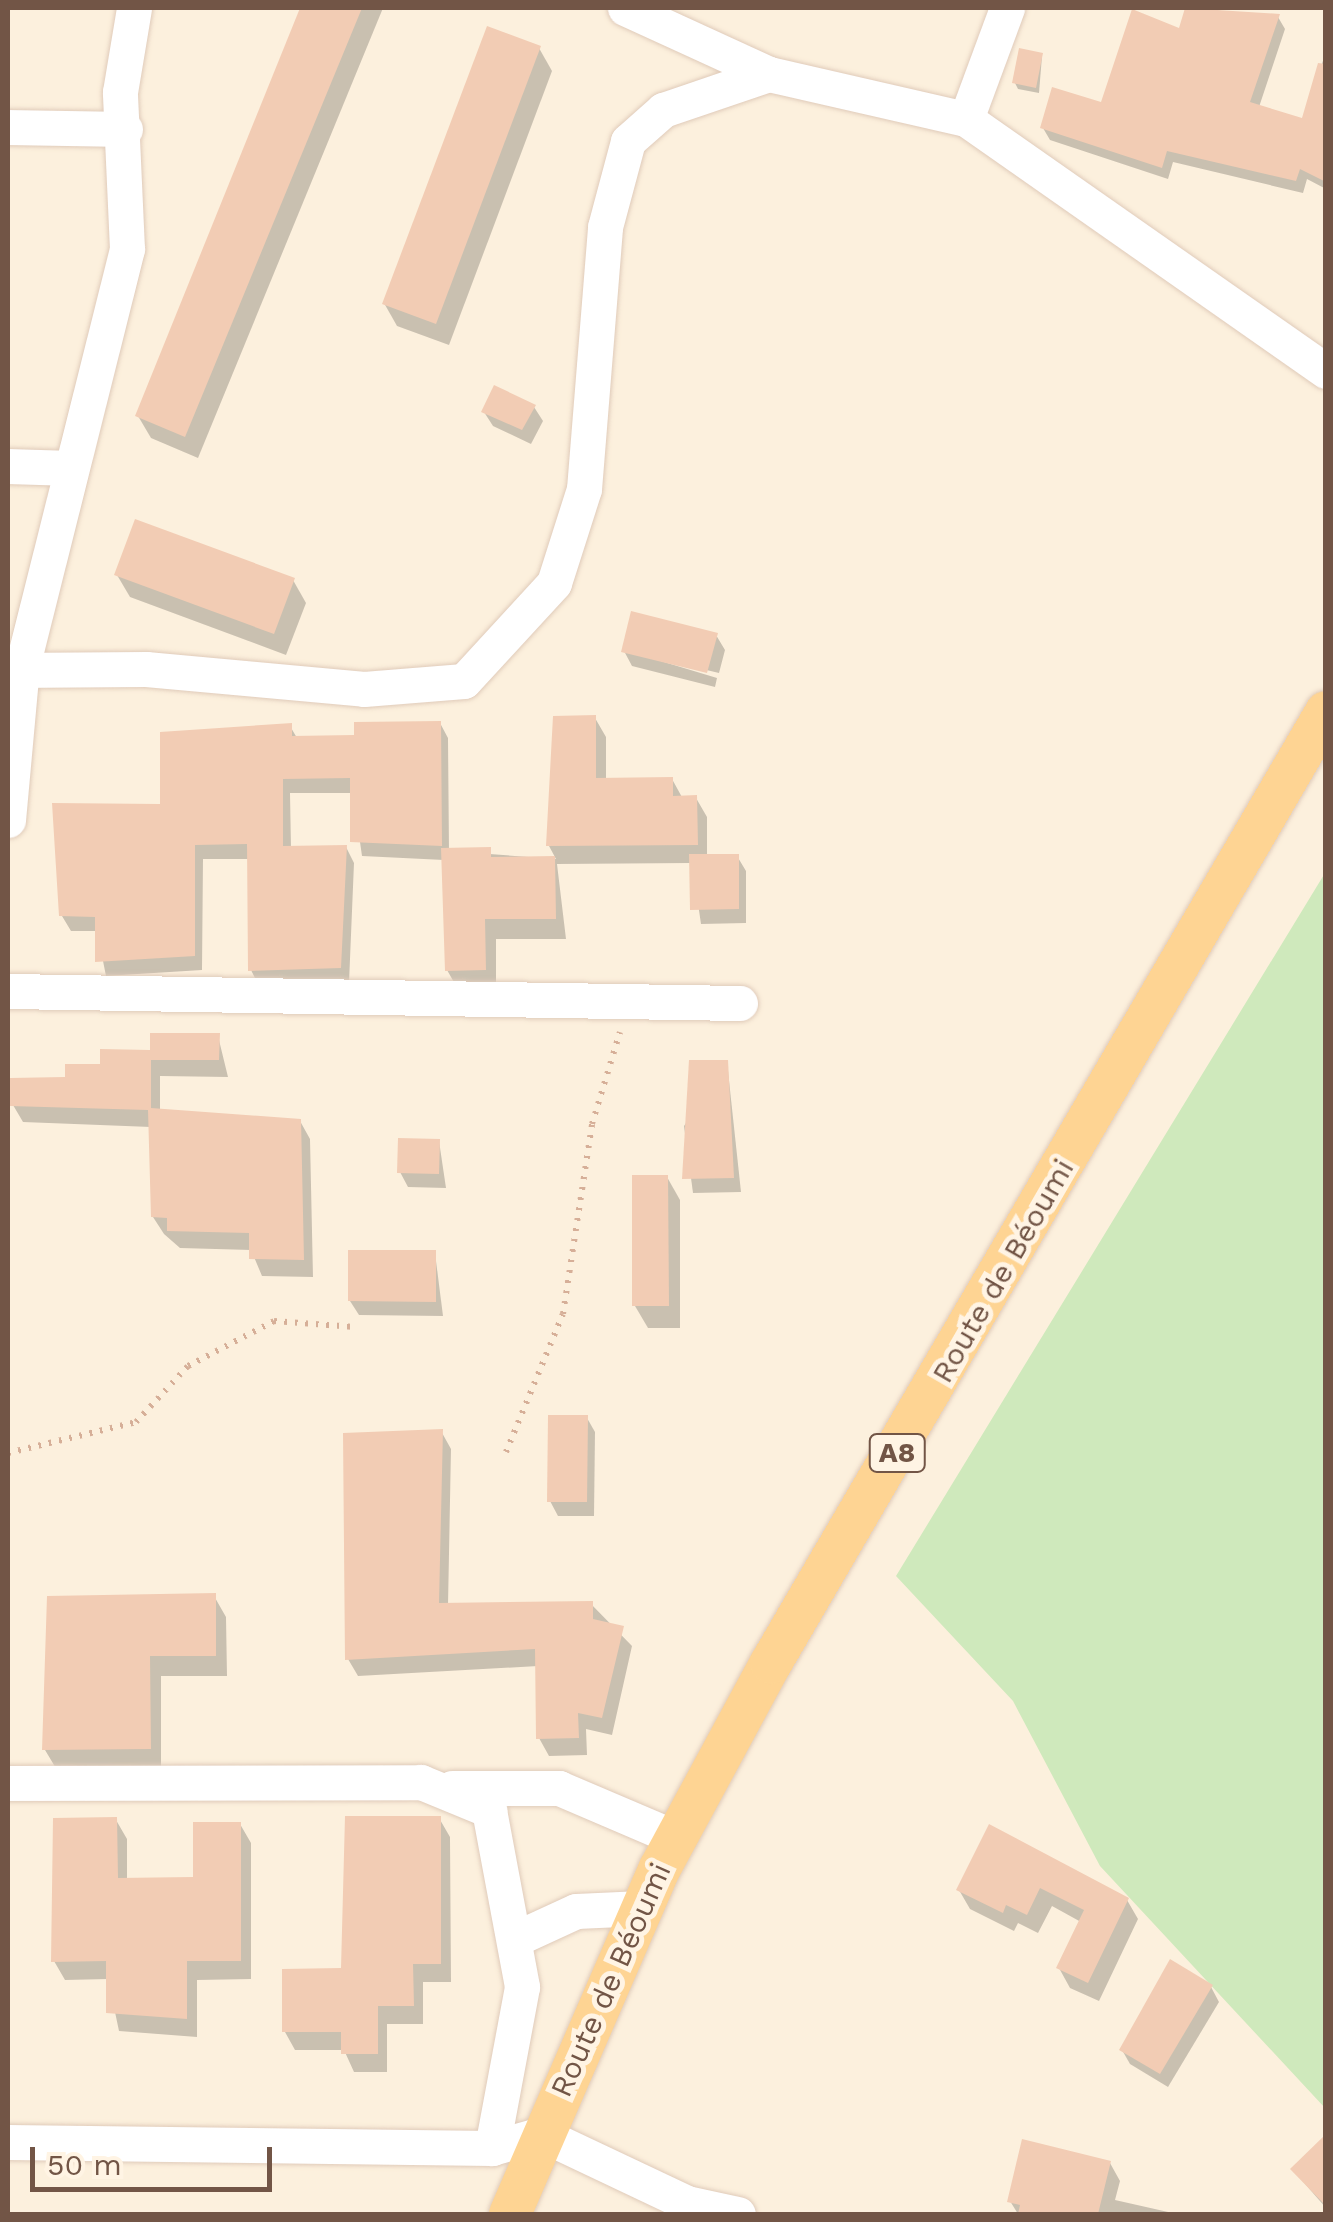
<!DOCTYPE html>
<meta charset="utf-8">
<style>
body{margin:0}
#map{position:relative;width:1333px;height:2222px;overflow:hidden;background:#fcf0dd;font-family:"Work Sans",sans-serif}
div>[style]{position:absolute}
.green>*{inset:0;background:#cfe9bc}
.shadow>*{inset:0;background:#0003}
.building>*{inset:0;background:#f2ccb4}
.path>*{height:6px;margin-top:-3px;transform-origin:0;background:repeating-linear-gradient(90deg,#d6af98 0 2.5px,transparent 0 10.5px)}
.roads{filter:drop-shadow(0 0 2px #e0cbba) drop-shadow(0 0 2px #e0cbba)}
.minor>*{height:35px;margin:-17.5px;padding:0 17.5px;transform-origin:17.5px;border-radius:17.5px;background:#fff}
.major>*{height:42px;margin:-21px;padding:0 21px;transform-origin:21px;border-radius:21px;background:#fed493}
span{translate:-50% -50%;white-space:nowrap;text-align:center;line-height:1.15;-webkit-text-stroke:10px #fff4e4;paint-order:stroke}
.shield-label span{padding:2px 8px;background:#fff4e4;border:2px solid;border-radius:8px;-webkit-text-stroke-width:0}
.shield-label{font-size:28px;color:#725546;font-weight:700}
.street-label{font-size:30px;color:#725546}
.frame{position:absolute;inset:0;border:10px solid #725546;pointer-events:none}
.scale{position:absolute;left:30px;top:2147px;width:242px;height:45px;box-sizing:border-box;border:5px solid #725546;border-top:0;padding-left:12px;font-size:30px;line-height:35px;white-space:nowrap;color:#725546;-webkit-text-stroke:8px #fff4e4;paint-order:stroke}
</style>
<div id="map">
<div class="green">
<div style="clip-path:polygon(1325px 873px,1325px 2108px,1100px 1866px,1013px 1701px,896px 1576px)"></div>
</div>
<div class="shadow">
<div style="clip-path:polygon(303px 8px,383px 8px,198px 458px,151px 438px,138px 416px)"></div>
<div style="clip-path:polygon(1193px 8px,1278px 17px,1285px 29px,1259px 107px,1304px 121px,1326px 51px,1326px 189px,1307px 179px,1303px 193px,1173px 162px,1168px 179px,1050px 140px,1043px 128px,1102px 105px,1181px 32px)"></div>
<div style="clip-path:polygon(539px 48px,552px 71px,449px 345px,397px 326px,384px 303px)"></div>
<div style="clip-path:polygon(1042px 56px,1039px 93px,1018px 89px,1015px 83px)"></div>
<div style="clip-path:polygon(534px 407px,543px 421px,531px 444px,493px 426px,484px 412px)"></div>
<div style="clip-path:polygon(117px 575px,293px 580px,306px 603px,286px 655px,130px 597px)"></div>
<div style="clip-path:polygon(716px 635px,725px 650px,719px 673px,631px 652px,717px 678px,715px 687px,632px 666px,624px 651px)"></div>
<div style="clip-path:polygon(595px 718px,606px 737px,606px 780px,672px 779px,683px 799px,696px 798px,707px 817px,707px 857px,737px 856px,746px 871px,746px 923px,701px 924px,692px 863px,557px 864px,566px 939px,496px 939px,496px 990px,459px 991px,447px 970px,444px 860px,362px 856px,353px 793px,290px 793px,291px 848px,346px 847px,354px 863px,349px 983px,259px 986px,251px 970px,250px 859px,203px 859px,202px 970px,106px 976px,97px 931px,71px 931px,62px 916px,163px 806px,290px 726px,297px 738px,356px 738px,440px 723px,448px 738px,449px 851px,556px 859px,549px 846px)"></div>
<div style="clip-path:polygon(218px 1036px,228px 1077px,160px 1076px,160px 1111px,300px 1121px,310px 1139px,313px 1277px,262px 1276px,251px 1250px,180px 1248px,164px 1234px,153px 1217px,151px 1127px,23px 1122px,13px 1105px,103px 1066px)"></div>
<div style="clip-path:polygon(727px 1062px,741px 1192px,693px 1193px,684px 1126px)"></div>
<div style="clip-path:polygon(439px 1141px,446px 1188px,408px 1187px,400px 1172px)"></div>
<div style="clip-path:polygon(667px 1177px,680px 1200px,680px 1328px,648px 1328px,635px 1306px)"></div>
<div style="clip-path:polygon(435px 1253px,443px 1316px,359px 1315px,350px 1301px)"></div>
<div style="clip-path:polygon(587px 1418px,595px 1432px,594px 1516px,558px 1516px,550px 1501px)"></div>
<div style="clip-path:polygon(441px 1431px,451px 1449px,448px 1606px,591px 1604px,632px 1646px,612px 1735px,586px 1729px,587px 1755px,549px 1756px,539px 1738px,538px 1666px,358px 1676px,348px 1659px)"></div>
<div style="clip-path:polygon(214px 1596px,226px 1617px,227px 1676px,161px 1676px,161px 1770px,57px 1770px,45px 1750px)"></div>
<div style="clip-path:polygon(439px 1818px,450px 1837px,451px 1982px,423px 1982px,423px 2024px,387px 2024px,387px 2072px,354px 2072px,344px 2050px,295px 2050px,285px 2032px,343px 1970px)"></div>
<div style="clip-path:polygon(116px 1820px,127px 1839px,127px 1880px,196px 1880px,240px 1824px,251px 1843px,251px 1979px,197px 1980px,197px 2037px,119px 2031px,108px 1979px,65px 1980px,54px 1961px)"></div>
<div style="clip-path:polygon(990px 1827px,1127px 1900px,1138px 1919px,1099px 2001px,1070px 1988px,1059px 1968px,1081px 1922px,1052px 1906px,1038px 1933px,1018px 1923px,1014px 1931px,970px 1909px,959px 1890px)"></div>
<div style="clip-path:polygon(1211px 1987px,1219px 2002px,1168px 2087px,1130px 2064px,1122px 2050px)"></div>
<div style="clip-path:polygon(1326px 2138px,1326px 2208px,1293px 2170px)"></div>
<div style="clip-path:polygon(1110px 2163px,1120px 2181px,1115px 2200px,1177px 2214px,1018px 2214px,1010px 2201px)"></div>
</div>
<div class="building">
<div style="clip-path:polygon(300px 8px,362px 8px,185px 437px,135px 416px)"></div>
<div style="clip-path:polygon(1185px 8px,1280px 14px,1250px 102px,1302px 118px,1318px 63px,1326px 64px,1326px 182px,1300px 169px,1296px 181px,1167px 151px,1162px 168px,1040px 128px,1052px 87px,1101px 102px,1132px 9px,1179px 28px)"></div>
<div style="clip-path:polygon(487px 26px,541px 46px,436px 324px,382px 304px)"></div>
<div style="clip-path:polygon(1019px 48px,1043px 53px,1036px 88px,1012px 83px)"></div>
<div style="clip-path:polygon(494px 385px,536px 405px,522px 430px,481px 412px)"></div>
<div style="clip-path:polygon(135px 519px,295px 578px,274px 634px,114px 575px)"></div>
<div style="clip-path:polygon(631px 611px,718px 633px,707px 673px,621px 652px)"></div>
<div style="clip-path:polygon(596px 715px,596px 778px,673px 777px,673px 796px,697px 795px,698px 845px,546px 846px,553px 716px)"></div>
<div style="clip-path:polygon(441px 721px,442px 846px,350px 842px,350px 778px,283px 779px,283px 846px,347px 845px,341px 968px,248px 971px,247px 844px,195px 845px,195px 956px,95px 962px,95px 917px,59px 916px,52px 803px,160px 804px,160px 732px,292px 723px,292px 736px,354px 735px,354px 722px)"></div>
<div style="clip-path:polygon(491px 847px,491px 857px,555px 856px,556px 919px,485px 919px,486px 970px,445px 971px,441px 848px)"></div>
<div style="clip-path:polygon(689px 854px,739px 854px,739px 909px,690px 910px)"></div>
<div style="clip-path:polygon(150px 1033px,220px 1033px,219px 1060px,151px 1060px,151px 1108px,301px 1119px,304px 1260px,249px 1259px,249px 1233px,167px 1231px,167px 1218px,151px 1217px,148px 1110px,10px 1106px,10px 1078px,65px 1077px,65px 1064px,100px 1064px,100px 1049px,150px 1050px)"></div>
<div style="clip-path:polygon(689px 1060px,728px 1060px,734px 1178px,682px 1179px)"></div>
<div style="clip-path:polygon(398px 1138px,440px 1139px,439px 1174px,397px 1173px)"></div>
<div style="clip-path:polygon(632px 1175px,668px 1175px,669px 1306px,632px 1306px)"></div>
<div style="clip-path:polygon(348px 1250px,436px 1250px,436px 1302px,348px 1301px)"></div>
<div style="clip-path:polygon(548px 1415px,588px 1415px,587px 1502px,547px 1502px)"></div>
<div style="clip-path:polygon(443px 1429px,439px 1603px,593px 1601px,593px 1619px,624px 1626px,602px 1718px,578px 1713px,579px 1738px,536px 1739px,535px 1649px,345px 1660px,343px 1433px)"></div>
<div style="clip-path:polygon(216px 1593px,216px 1656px,150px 1656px,151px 1749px,42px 1750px,47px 1596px)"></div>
<div style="clip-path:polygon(345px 1816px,441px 1816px,441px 1964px,413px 1964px,414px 2006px,378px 2006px,378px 2054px,341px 2054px,341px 2032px,282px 2032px,282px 1969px,341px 1968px)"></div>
<div style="clip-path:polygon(117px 1817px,118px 1878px,193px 1877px,193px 1822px,241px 1822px,241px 1961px,187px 1961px,187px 2019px,106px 2013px,106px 1961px,51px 1962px,53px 1818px)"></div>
<div style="clip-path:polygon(989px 1824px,1129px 1898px,1088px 1983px,1056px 1968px,1084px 1910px,1040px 1888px,1027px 1915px,1006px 1905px,1003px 1913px,956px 1890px)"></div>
<div style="clip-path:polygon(1170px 1959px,1213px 1985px,1160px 2074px,1119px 2050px)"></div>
<div style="clip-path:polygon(1326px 2134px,1326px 2206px,1290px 2169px)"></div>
<div style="clip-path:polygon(1022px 2139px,1111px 2161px,1098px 2214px,1018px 2214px,1020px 2205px,1007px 2202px)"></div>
</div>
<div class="path">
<div style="left:506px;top:1452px;width:149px;rotate:-67.6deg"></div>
<div style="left:563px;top:1314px;width:192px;rotate:-81.3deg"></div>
<div style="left:592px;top:1124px;width:96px;rotate:-73.1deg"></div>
<div style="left:8px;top:1453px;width:132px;rotate:-13.6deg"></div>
<div style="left:136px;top:1422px;width:76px;rotate:-47.1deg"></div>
<div style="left:188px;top:1366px;width:97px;rotate:-27.6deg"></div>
<div style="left:274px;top:1321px;width:81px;rotate:4.2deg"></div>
</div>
<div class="roads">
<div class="minor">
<div style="left:625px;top:8px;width:158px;rotate:24.6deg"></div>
<div style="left:769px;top:74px;width:202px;rotate:12.9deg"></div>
<div style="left:966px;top:119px;width:439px;rotate:35deg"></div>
<div style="left:966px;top:119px;width:118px;rotate:-69.7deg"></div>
<div style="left:8px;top:127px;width:117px;rotate:1deg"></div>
<div style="left:8px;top:466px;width:63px;rotate:1.8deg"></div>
<div style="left:8px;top:670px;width:138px;rotate:-0.4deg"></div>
<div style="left:146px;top:669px;width:219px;rotate:5.2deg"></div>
<div style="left:364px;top:689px;width:100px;rotate:-4.6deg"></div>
<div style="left:464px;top:681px;width:133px;rotate:-47.4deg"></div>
<div style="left:554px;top:583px;width:99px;rotate:-72.3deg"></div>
<div style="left:584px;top:489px;width:263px;rotate:-85.4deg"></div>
<div style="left:605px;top:227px;width:89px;rotate:-75deg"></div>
<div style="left:628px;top:141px;width:47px;rotate:-41.5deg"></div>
<div style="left:663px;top:110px;width:112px;rotate:-18.8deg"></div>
<div style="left:8px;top:820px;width:154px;rotate:-84.8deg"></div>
<div style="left:22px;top:667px;width:431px;rotate:-75.9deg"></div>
<div style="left:127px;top:249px;width:157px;rotate:-92.6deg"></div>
<div style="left:120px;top:92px;width:85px;rotate:-80.5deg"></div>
<div style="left:8px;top:991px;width:732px;rotate:0.94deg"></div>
<div style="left:8px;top:1783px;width:413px;rotate:-0.1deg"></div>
<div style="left:421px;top:1782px;width:74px;rotate:22.4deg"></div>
<div style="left:489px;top:1810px;width:180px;rotate:79.4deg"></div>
<div style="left:522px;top:1987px;width:164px;rotate:100.6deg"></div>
<div style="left:452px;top:1788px;width:107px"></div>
<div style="left:559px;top:1788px;width:127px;rotate:23.1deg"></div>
<div style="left:515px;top:1939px;width:67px;rotate:-24.7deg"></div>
<div style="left:576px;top:1911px;width:66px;rotate:-2.6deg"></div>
<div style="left:8px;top:2142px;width:484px;rotate:0.7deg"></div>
<div style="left:492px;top:2148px;width:51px;rotate:-15.9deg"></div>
<div style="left:541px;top:2134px;width:161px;rotate:25.3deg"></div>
<div style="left:687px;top:2203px;width:52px;rotate:12.2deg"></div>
</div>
<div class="major">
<div style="left:510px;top:2214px;width:377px;rotate:-66.6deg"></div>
<div style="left:660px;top:1868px;width:233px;rotate:-61.6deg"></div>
<div style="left:771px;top:1663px;width:1101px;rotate:-59.73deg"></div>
</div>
</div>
<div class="shield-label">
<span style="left:897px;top:1453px">A8</span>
</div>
<div class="street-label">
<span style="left:1003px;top:1271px;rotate:-60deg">Route de Béoumi</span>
<span style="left:611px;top:1980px;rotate:-66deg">Route de Béoumi</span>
</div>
<div class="frame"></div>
<div class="scale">50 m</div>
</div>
